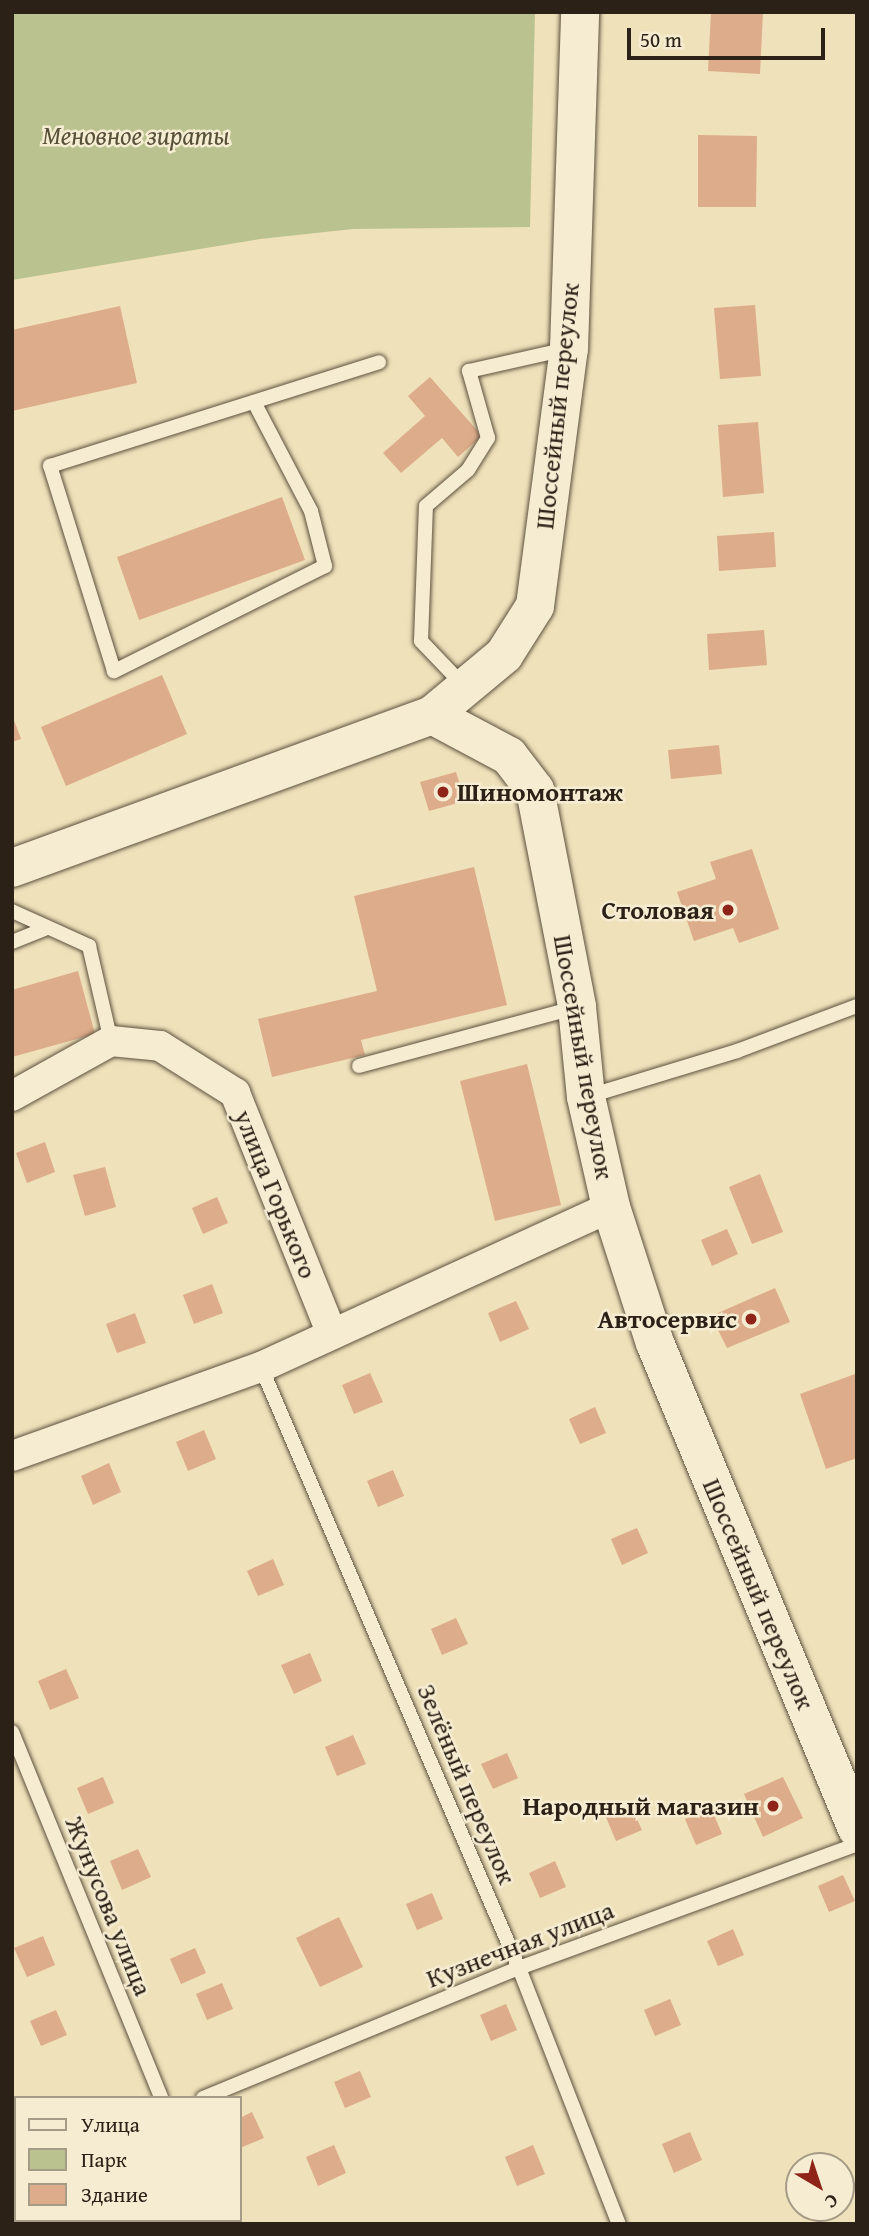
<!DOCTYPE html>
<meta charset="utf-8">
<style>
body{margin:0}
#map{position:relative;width:869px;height:2236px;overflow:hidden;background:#efe1ba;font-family:"Gentium Book Plus",serif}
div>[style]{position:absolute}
.green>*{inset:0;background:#bac28f}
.building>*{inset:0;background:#ddac8a}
.roads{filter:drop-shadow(0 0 2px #5d513f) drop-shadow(0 0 2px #5d513f)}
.lane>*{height:14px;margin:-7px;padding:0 7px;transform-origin:7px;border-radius:7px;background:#f5ecd2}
.street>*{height:30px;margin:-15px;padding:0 15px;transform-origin:15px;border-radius:15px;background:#f5ecd2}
.secondary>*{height:38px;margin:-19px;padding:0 19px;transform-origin:19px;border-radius:19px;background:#f5ecd2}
.dots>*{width:19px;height:19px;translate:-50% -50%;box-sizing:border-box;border:4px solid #f5ecd2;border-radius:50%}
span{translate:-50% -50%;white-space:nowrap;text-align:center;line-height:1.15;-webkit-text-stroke:5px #f5ecd2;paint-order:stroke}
.park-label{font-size:26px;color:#57513a;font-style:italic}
.street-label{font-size:26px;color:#2c2116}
.poi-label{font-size:26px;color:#2c2116;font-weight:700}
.left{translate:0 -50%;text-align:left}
.right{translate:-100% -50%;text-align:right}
.frame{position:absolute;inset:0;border:14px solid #2c2116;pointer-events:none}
.legend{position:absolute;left:14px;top:2096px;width:228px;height:126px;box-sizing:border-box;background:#f5ecd2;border:2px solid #a59b87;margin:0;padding:9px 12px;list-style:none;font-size:21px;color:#2c2116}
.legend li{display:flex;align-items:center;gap:14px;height:35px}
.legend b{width:35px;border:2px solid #a59b87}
.north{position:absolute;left:785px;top:2152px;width:70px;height:70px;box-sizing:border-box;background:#f5ecd2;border:2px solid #a59b87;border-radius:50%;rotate:141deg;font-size:19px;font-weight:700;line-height:28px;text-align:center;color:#2c2116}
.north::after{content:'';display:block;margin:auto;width:24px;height:32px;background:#8f2418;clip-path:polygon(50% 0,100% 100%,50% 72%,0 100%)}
.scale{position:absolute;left:627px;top:28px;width:198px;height:32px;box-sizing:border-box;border:4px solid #2c2116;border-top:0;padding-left:9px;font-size:21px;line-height:24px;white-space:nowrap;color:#2c2116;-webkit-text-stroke:5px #f5ecd2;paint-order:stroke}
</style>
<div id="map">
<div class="green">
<div style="clip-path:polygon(12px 12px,535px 12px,530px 227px,353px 229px,260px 239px,12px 280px)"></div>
</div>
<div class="building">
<div style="clip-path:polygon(711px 12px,763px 12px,760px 74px,708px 71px)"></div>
<div style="clip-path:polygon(698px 135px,757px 136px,756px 207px,698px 207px)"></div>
<div style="clip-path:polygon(755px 305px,761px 376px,720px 379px,714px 308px)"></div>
<div style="clip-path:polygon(120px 306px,137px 383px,12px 411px,12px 330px)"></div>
<div style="clip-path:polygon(430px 377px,482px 436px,458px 457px,442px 438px,401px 473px,383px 453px,425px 416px,408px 396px)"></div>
<div style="clip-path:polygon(758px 422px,764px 493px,723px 497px,718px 425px)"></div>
<div style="clip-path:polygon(282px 497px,305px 560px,139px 620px,117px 557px)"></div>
<div style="clip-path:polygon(774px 532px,776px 567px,719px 571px,717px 536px)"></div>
<div style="clip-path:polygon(764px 630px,767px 665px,709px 670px,707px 634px)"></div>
<div style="clip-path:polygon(162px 675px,187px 734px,66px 786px,41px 727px)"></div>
<div style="clip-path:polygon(12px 715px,21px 739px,12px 742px)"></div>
<div style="clip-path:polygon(719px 745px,722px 774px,671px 779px,668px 750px)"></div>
<div style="clip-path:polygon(456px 772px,465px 801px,429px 811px,420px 782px)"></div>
<div style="clip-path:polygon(752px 849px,779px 929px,739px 943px,733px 928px,694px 941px,677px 892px,716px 879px,710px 862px)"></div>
<div style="clip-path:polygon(474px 867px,507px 1005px,361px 1040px,365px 1055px,272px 1077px,258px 1019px,377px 991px,354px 896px)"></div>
<div style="clip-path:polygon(78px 971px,95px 1034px,12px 1057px,12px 990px)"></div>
<div style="clip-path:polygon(527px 1064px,561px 1205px,495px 1221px,460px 1081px)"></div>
<div style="clip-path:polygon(45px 1142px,55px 1172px,27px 1183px,16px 1153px)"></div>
<div style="clip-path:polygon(105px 1167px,116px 1207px,85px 1216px,73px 1175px)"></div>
<div style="clip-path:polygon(760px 1174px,783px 1232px,752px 1244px,729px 1187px)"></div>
<div style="clip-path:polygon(217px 1197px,228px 1223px,203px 1234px,192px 1208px)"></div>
<div style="clip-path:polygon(727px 1229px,738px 1254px,712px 1266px,701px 1240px)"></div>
<div style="clip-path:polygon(212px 1284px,223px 1313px,194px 1324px,183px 1295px)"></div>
<div style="clip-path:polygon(775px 1288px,790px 1322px,727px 1348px,711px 1316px)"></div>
<div style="clip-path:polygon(516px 1301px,529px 1329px,500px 1342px,488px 1313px)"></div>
<div style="clip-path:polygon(135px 1313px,146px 1343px,117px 1353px,106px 1324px)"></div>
<div style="clip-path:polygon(370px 1373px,383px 1402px,354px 1414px,342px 1385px)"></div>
<div style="clip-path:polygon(855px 1374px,857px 1458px,826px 1469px,800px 1394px)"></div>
<div style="clip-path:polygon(595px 1407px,606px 1433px,580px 1444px,569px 1419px)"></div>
<div style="clip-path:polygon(204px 1430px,216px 1459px,188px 1471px,176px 1442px)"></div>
<div style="clip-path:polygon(109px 1463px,121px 1492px,93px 1505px,81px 1476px)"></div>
<div style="clip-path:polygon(393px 1470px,404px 1496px,378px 1507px,367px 1481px)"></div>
<div style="clip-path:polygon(637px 1528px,648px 1553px,622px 1565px,611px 1539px)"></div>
<div style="clip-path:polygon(273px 1559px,284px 1585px,258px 1596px,247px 1571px)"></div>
<div style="clip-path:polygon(456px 1618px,468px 1644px,442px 1655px,431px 1629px)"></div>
<div style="clip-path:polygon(310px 1653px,322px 1681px,294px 1694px,281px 1665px)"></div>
<div style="clip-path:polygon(66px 1669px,79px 1698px,50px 1710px,38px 1681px)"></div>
<div style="clip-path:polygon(353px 1735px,366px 1764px,337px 1776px,325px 1747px)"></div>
<div style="clip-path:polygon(507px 1753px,518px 1778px,493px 1789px,481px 1764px)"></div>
<div style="clip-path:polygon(103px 1777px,114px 1803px,88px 1814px,77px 1788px)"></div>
<div style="clip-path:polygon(783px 1777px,803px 1818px,763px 1837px,744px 1794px)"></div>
<div style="clip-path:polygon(630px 1804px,642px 1830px,616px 1841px,605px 1815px)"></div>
<div style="clip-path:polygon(711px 1808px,722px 1834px,696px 1845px,685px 1819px)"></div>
<div style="clip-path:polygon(138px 1849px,151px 1877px,122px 1890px,110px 1861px)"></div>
<div style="clip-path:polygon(555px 1861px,566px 1887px,540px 1898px,529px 1873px)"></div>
<div style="clip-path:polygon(843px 1875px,855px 1901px,829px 1912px,818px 1886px)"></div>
<div style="clip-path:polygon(432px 1893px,443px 1919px,417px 1930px,406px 1904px)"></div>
<div style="clip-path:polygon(339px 1917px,363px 1967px,320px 1987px,296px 1938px)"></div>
<div style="clip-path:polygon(733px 1929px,744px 1955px,718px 1966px,707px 1941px)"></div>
<div style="clip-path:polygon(43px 1936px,55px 1965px,27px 1977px,14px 1948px)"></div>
<div style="clip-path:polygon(195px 1948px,206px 1973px,181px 1984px,170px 1959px)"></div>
<div style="clip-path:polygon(222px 1983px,233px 2009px,207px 2020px,196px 1994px)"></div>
<div style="clip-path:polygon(670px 1999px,681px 2025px,655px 2036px,644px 2010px)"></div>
<div style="clip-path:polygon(506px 2004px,517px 2030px,491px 2041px,480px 2015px)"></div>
<div style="clip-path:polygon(56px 2010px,67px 2035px,41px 2046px,30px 2021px)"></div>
<div style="clip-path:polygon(360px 2071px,371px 2097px,345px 2108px,334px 2082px)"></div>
<div style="clip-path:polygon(252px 2112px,264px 2138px,240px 2148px,240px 2118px)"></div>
<div style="clip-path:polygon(690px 2132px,702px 2160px,674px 2173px,662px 2144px)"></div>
<div style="clip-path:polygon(334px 2145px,346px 2173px,318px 2186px,306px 2157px)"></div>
<div style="clip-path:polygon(533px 2145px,545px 2174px,517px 2186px,505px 2157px)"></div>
</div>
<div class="roads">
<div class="lane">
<div style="left:254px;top:402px;width:123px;rotate:62.4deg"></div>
<div style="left:311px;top:511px;width:57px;rotate:75.7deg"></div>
<div style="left:325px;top:566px;width:236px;rotate:153.5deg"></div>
<div style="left:114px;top:671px;width:215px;rotate:-107.3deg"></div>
<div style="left:50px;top:466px;width:345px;rotate:-17.5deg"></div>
<div style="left:463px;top:685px;width:61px;rotate:-133.7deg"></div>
<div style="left:421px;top:641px;width:135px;rotate:-87.9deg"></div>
<div style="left:426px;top:506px;width:55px;rotate:-40.6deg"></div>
<div style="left:468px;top:470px;width:38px;rotate:-58deg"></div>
<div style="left:488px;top:438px;width:70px;rotate:-105.8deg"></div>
<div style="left:469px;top:371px;width:100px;rotate:-12.7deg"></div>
<div style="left:12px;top:911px;width:85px;rotate:24.4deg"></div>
<div style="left:89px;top:946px;width:98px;rotate:77deg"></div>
<div style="left:12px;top:942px;width:35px;rotate:-22deg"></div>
<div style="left:359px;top:1066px;width:223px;rotate:-15.1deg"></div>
<div style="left:586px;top:1097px;width:158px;rotate:-16.9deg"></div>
<div style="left:737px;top:1051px;width:128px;rotate:-20.6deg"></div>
<div style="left:261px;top:1367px;width:654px;rotate:66.77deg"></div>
<div style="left:519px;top:1968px;width:275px;rotate:68.7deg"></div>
<div style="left:12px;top:1732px;width:395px;rotate:67.8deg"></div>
<div style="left:203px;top:2098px;width:342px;rotate:-22.4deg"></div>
<div style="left:519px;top:1968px;width:360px;rotate:-20.1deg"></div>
<div style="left:217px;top:2220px;width:4px;rotate:63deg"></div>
</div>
<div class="street">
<div style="left:12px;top:1096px;width:113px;rotate:-29.1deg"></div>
<div style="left:111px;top:1041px;width:49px;rotate:5.8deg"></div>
<div style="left:160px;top:1046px;width:89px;rotate:32.1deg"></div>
<div style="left:235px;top:1093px;width:260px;rotate:68.1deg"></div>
<div style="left:12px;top:1456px;width:264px;rotate:-19.7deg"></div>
<div style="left:261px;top:1367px;width:385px;rotate:-24.6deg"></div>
</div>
<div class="secondary">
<div style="left:432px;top:715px;width:87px;rotate:28deg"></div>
<div style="left:509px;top:756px;width:43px;rotate:52.6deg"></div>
<div style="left:535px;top:790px;width:221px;rotate:79deg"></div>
<div style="left:577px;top:1007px;width:90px;rotate:84.3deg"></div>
<div style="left:586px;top:1097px;width:113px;rotate:77.2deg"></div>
<div style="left:611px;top:1207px;width:143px;rotate:72.1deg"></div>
<div style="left:655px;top:1343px;width:526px;rotate:67.43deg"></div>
<div style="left:12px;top:868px;width:447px;rotate:-20deg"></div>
<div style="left:432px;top:715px;width:94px;rotate:-39.8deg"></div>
<div style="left:504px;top:655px;width:58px;rotate:-57.7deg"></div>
<div style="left:535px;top:606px;width:259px;rotate:-82.5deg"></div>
<div style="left:569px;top:349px;width:337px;rotate:-88.1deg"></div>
</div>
</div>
<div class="dots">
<div style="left:443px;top:792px;background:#8f2418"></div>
<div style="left:728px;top:910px;background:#8f2418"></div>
<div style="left:751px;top:1319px;background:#8f2418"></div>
<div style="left:773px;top:1806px;background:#8f2418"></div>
</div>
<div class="park-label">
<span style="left:136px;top:135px">Меновное зираты</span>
</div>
<div class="street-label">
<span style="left:557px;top:406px;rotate:-84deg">Шоссейный переулок</span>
<span style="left:584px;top:1057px;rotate:80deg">Шоссейный переулок</span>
<span style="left:276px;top:1194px;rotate:68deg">улица Горького</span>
<span style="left:759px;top:1594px;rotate:67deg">Шоссейный переулок</span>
<span style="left:467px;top:1784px;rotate:67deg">Зелёный переулок</span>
<span style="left:109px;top:1906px;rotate:68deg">Жунусова улица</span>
<span style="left:520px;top:1944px;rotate:-21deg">Кузнечная улица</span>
</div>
<div class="poi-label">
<span class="left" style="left:457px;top:792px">Шиномонтаж</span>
<span class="right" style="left:714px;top:910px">Столовая</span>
<span class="right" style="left:737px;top:1319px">Автосервис</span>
<span class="right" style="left:759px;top:1806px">Народный магазин</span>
</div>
<div class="frame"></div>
<ul class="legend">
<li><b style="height:9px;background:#f5ecd2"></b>Улица</li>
<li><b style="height:19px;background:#bac28f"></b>Парк</li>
<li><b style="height:19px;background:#ddac8a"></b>Здание</li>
</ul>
<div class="north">С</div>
<div class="scale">50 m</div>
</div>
